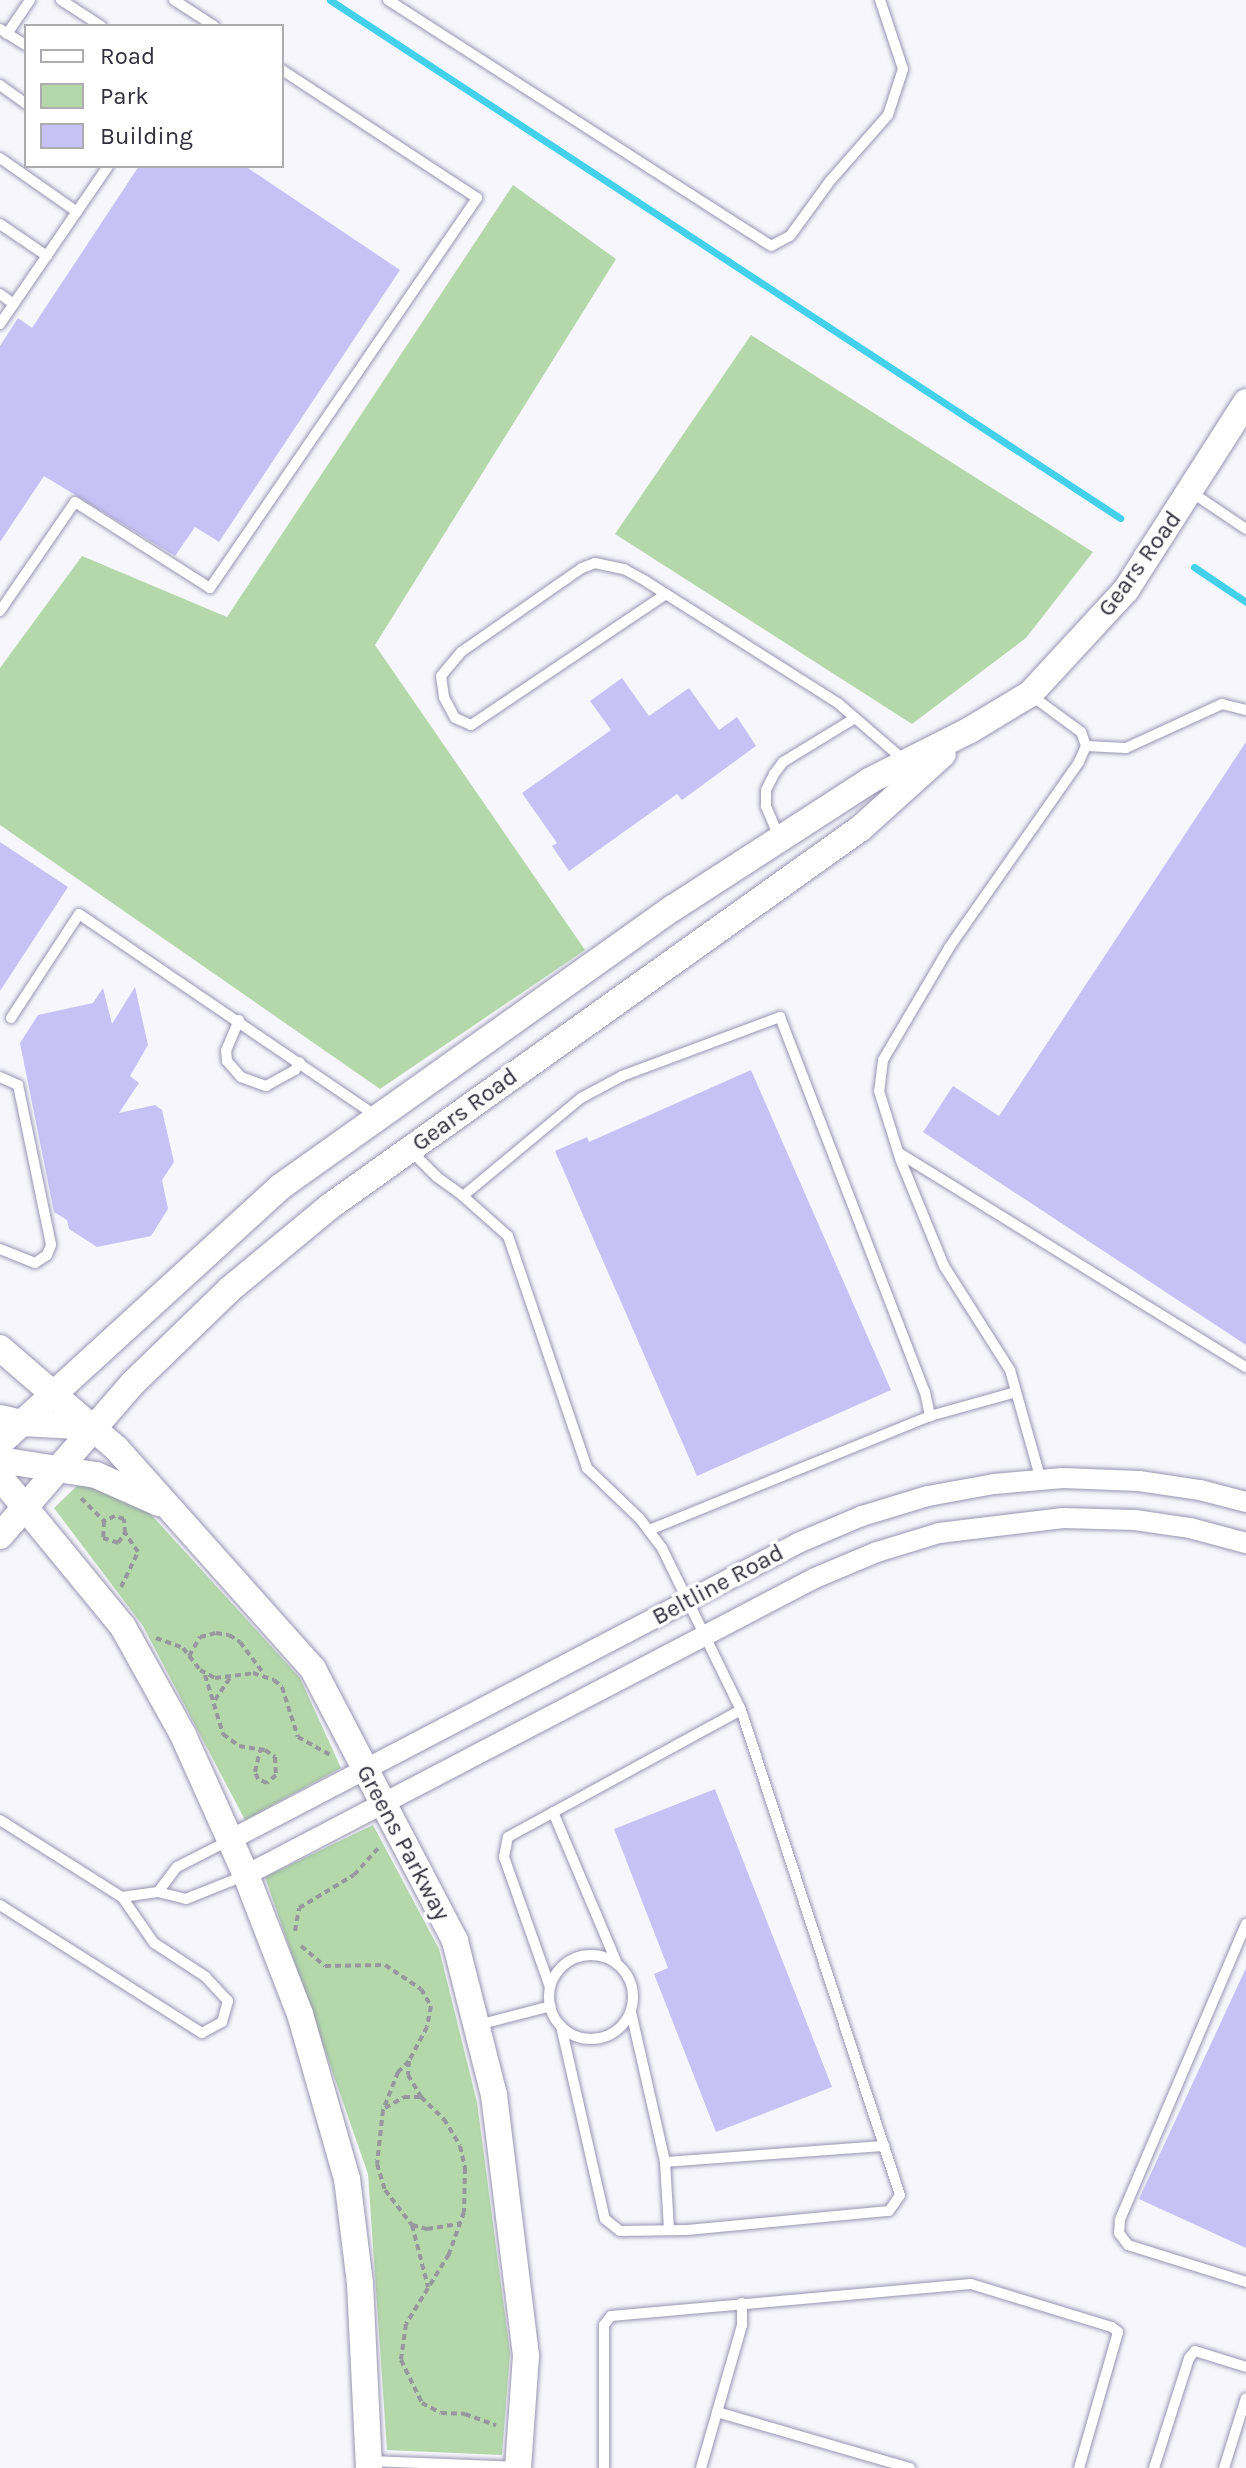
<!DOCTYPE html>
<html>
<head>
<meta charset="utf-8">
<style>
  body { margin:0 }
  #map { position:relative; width:1246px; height:2468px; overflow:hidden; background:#f6f6fc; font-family:Karla,sans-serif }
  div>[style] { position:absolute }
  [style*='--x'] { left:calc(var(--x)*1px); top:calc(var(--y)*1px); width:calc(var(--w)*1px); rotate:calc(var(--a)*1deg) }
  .green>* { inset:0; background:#b4d8aa }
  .stream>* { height:7px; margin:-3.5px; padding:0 3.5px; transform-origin:3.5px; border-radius:3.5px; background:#43d0ea }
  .building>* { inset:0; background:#c8c1f5 }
  .path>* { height:4px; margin-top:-2px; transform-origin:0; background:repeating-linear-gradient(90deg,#97979f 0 6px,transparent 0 10px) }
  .roads { filter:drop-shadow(0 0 2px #9894b1) drop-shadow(0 0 2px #9894b1) }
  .service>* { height:10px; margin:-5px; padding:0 5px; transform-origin:5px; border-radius:5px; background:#fff }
  .service>.ring { margin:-5px; padding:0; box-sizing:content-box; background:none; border:10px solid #fff; border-radius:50% }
  .minor>* { height:20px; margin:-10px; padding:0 10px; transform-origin:10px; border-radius:10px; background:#fff }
  .tertiary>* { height:26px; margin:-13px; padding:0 13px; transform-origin:13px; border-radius:13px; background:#fff }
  span { translate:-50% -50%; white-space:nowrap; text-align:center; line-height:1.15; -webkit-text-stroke:7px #fff; paint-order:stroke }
  .street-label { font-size:24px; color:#32303c }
  .legend { position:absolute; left:24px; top:24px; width:260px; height:144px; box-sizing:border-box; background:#fff; border:2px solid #adacb1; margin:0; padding:10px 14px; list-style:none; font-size:24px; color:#32303c }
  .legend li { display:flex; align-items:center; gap:16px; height:40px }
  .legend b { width:40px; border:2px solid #adacb1 }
</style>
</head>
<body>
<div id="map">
  <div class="green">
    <i style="clip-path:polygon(513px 185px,616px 259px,375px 645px,585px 950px,380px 1089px,0 825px,0 668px,82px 556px,227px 617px)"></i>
    <i style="clip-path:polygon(751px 335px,1093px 552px,1026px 638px,912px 724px,615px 534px)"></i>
    <i style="clip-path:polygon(80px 1483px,146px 1509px,300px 1678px,341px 1768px,245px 1820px,143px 1626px,54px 1508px)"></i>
    <i style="clip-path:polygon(373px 1825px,439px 1949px,477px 2102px,510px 2353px,502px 2455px,387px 2450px,368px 2174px,265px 1877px)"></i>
  </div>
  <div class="stream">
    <i style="--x:330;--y:0;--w:945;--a:33.25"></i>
    <i style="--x:1194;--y:567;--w:63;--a:33.9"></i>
  </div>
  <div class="building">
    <i style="clip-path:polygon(139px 166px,245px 166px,400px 270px,219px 542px,195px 527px,175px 556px,44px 476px,0 542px,0 346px,18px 318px,32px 328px)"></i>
    <i style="clip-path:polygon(622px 678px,649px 716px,689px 688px,719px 730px,737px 717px,756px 746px,682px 800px,677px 794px,569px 871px,552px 846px,557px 843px,522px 793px,611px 730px,590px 701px)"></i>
    <i style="clip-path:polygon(1246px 742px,1246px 1345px,923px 1132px,953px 1086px,999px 1116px)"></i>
    <i style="clip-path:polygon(0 842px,68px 887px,0 991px)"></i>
    <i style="clip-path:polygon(135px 987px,148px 1045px,130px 1076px,139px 1083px,119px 1113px,155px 1105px,162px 1110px,174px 1162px,162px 1180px,168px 1209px,151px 1236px,97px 1247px,69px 1229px,67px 1220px,54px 1212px,20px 1043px,38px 1015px,93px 1003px,103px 988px,112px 1024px)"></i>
    <i style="clip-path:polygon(751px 1070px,891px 1390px,697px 1476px,555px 1151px,587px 1137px,589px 1142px)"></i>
    <i style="clip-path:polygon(715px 1789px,832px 2087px,716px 2132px,654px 1974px,668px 1968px,614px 1829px)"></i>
    <i style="clip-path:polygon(1246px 1968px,1246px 2248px,1139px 2199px)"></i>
  </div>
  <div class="path">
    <i style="--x:81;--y:1498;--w:33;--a:45"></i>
    <i style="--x:104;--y:1521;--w:17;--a:93"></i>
    <i style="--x:103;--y:1538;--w:16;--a:18"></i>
    <i style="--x:118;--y:1543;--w:12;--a:-55"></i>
    <i style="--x:125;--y:1533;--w:14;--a:-94"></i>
    <i style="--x:124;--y:1519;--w:9;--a:-162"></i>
    <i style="--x:115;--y:1516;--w:12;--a:156"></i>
    <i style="--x:121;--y:1587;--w:39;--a:-64"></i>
    <i style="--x:138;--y:1552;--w:23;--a:-124"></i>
    <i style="--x:156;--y:1638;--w:29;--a:20"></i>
    <i style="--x:183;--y:1648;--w:28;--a:52"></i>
    <i style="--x:200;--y:1670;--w:17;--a:28"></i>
    <i style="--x:215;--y:1678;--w:38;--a:-7"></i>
    <i style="--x:253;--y:1673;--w:22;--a:18"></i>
    <i style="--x:274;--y:1680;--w:11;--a:41"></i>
    <i style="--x:282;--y:1687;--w:52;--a:72.3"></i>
    <i style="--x:298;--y:1737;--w:38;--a:29"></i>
    <i style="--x:189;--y:1656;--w:22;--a:-60"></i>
    <i style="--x:200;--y:1637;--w:16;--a:-14"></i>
    <i style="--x:216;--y:1633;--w:13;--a:9"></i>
    <i style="--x:229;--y:1635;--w:13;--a:32"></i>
    <i style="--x:240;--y:1642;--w:39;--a:53"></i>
    <i style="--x:205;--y:1675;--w:62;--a:73"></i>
    <i style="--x:223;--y:1734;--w:20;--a:37"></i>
    <i style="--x:239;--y:1746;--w:26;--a:9"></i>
    <i style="--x:265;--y:1750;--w:12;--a:35"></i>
    <i style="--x:275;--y:1757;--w:18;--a:87"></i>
    <i style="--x:276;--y:1775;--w:12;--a:138"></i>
    <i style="--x:267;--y:1783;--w:10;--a:-156"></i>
    <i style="--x:258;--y:1779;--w:8;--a:-113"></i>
    <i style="--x:255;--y:1772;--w:23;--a:-77"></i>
    <i style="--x:215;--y:1700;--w:27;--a:-56"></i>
    <i style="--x:295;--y:1931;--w:23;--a:-80"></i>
    <i style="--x:299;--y:1908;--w:64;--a:-31"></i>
    <i style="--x:354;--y:1875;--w:38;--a:-48"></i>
    <i style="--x:301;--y:1946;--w:31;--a:40"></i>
    <i style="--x:325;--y:1966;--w:60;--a:-1"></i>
    <i style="--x:385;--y:1965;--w:43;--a:33.7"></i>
    <i style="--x:421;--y:1989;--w:20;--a:60"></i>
    <i style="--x:431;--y:2006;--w:21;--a:101"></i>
    <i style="--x:427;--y:2027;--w:38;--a:118"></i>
    <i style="--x:409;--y:2061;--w:14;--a:94"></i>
    <i style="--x:408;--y:2075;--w:26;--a:59"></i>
    <i style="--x:421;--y:2097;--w:32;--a:44"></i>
    <i style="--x:444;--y:2119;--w:31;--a:59"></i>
    <i style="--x:460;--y:2146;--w:23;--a:77"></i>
    <i style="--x:465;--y:2168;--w:44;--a:91.3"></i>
    <i style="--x:464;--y:2212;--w:45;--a:109.7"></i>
    <i style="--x:449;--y:2254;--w:82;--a:121.6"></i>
    <i style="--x:406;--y:2324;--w:36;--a:98"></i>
    <i style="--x:401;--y:2360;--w:48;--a:64"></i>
    <i style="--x:422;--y:2403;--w:21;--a:28"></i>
    <i style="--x:441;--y:2413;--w:24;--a:2"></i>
    <i style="--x:465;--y:2414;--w:33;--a:20"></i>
    <i style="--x:409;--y:2061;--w:16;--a:135"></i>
    <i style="--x:398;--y:2072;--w:41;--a:111.5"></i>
    <i style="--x:383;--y:2110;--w:54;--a:96.3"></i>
    <i style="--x:377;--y:2164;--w:27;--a:73"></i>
    <i style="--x:385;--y:2190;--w:44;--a:52.4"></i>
    <i style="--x:412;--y:2225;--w:16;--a:15"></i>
    <i style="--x:427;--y:2229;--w:33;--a:-9"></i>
    <i style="--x:385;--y:2108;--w:22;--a:-30"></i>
    <i style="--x:404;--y:2097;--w:17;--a:0"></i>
    <i style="--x:412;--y:2225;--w:64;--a:75.5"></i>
  </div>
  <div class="roads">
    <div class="service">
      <i style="--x:61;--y:0;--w:48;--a:33"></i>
      <i style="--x:174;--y:0;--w:48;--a:33"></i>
      <i style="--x:388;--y:0;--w:455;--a:32.7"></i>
      <i style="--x:771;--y:246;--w:21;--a:-28"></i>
      <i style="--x:790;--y:236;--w:68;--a:-54"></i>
      <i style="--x:830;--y:181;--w:88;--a:-48.7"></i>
      <i style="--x:888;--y:115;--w:48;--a:-71.9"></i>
      <i style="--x:903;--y:69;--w:73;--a:-108.4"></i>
      <i style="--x:0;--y:29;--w:31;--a:32"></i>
      <i style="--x:7;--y:34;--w:41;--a:-55.9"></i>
      <i style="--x:0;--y:85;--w:32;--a:36"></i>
      <i style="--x:0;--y:158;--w:94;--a:35"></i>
      <i style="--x:0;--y:224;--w:57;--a:34.2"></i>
      <i style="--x:0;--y:294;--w:17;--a:36"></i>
      <i style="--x:0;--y:324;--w:191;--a:-55.6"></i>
      <i style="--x:1191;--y:492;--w:66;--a:33.9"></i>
      <i style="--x:666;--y:594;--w:235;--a:146.1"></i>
      <i style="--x:471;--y:725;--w:17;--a:-156"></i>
      <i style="--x:455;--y:718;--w:24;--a:-118"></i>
      <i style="--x:444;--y:697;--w:21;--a:-98"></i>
      <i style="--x:441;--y:676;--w:31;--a:-50"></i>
      <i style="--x:461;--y:652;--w:147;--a:-34.8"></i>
      <i style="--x:582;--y:568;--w:14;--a:-21"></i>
      <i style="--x:595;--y:563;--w:30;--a:12"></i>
      <i style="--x:624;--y:569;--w:26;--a:29"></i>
      <i style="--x:647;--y:582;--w:227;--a:32.4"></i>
      <i style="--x:839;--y:704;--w:87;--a:40.8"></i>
      <i style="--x:0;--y:611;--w:132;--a:-55.5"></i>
      <i style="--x:75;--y:502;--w:160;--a:32.5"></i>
      <i style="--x:210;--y:588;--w:473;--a:-55.6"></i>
      <i style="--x:477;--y:198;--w:233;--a:-146.7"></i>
      <i style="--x:1032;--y:696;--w:61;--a:36.3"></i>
      <i style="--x:1081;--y:732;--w:15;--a:70"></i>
      <i style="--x:1086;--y:746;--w:17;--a:114"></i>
      <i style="--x:1079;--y:762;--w:227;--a:125"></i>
      <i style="--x:949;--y:948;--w:130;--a:120.5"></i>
      <i style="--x:883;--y:1060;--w:31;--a:97"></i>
      <i style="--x:879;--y:1091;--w:73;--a:72.6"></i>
      <i style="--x:901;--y:1161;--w:113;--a:67.7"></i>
      <i style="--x:944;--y:1266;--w:123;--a:57.6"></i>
      <i style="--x:1010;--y:1370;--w:114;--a:74.3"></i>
      <i style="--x:1086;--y:746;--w:40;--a:2.9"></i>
      <i style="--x:1126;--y:748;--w:106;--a:-24.6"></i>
      <i style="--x:1222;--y:704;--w:25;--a:14"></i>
      <i style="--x:779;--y:837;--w:34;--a:-113"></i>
      <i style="--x:766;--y:806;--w:16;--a:-90"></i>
      <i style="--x:766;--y:790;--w:18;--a:-63"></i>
      <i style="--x:774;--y:774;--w:15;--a:-53"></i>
      <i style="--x:783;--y:762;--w:84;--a:-31.4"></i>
      <i style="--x:11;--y:1018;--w:124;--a:-56.8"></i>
      <i style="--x:79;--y:914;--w:361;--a:34.2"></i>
      <i style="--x:239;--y:1020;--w:33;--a:113"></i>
      <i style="--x:226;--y:1050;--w:11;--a:85"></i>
      <i style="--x:227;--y:1061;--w:21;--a:49"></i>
      <i style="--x:241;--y:1077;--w:27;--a:20"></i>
      <i style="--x:266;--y:1086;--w:33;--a:-29"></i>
      <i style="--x:295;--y:1070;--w:9;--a:-58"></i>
      <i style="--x:0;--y:1077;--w:20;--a:24"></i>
      <i style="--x:18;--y:1085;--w:163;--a:78.3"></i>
      <i style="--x:51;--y:1245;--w:11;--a:112"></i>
      <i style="--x:47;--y:1255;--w:14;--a:146"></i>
      <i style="--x:35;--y:1263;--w:38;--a:-158"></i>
      <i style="--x:410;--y:1150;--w:38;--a:45"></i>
      <i style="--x:437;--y:1177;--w:32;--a:36"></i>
      <i style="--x:899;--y:1153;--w:408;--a:31.7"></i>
      <i style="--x:930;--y:1416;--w:89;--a:-15.6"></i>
      <i style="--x:553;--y:1812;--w:162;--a:67.1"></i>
      <i style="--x:0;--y:1820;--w:144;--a:32.3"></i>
      <i style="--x:122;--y:1897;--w:36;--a:-8"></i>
      <i style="--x:158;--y:1892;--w:29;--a:14"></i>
      <i style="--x:186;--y:1899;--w:65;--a:-21.8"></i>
      <i style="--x:158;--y:1892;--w:31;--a:-53"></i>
      <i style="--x:177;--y:1867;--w:57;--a:-27"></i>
      <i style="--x:0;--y:1905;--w:239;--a:32.4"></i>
      <i style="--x:202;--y:2033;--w:23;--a:-29"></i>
      <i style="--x:222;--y:2022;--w:22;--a:-74"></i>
      <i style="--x:228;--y:2001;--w:33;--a:-133"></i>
      <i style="--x:206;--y:1977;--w:62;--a:-146.8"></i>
      <i style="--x:154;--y:1943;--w:56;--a:-124.8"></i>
      <i style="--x:1246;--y:1924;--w:322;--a:113.1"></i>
      <i style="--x:1120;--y:2220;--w:13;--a:94"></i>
      <i style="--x:1119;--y:2233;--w:15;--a:53"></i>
      <i style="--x:1128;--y:2245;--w:124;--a:17.4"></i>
      <i class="ring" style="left:549px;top:1955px;width:74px;height:74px"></i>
      <i style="--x:550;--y:1987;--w:138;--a:-109.5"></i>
      <i style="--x:504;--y:1857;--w:20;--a:-79"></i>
      <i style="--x:508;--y:1837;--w:265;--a:-28.6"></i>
      <i style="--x:631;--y:2012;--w:154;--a:77.2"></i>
      <i style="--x:665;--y:2162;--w:68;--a:86.6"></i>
      <i style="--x:478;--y:2025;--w:75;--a:-14.6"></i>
      <i style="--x:561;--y:2026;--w:198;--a:77.2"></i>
      <i style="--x:605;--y:2219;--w:19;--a:39"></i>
      <i style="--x:620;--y:2231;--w:67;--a:-0.9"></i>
      <i style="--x:687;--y:2230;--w:203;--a:-5.4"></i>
      <i style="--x:889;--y:2211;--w:19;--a:-55"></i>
      <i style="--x:900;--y:2195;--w:510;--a:-108.15"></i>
      <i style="--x:741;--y:1710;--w:180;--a:-116"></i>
      <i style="--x:662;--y:1548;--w:38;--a:-127"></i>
      <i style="--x:639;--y:1518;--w:72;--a:-136.1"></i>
      <i style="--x:587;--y:1468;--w:245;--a:-108.8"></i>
      <i style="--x:508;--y:1236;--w:60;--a:-138.4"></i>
      <i style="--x:463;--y:1196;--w:153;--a:-39.7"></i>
      <i style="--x:581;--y:1098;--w:47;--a:-28.2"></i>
      <i style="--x:622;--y:1076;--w:169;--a:-20.5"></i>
      <i style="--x:780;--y:1017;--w:402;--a:68.9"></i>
      <i style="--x:925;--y:1392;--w:25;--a:78"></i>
      <i style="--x:930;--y:1416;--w:303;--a:157.9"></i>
      <i style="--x:665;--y:2162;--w:220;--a:-4.2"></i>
      <i style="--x:717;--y:2412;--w:201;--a:16.2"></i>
      <i style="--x:369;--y:2461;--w:147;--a:2.3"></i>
      <i style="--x:604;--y:2468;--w:143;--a:-90"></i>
      <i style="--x:604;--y:2325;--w:11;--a:-52"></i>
      <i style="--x:611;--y:2316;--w:361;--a:-5.1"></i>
      <i style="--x:971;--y:2284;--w:147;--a:17"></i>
      <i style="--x:1112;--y:2327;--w:8;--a:40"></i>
      <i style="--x:1118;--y:2332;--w:141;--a:106"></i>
      <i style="--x:701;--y:2468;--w:149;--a:-74"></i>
      <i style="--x:742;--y:2325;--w:22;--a:-90"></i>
      <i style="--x:1154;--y:2468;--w:115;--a:-72.3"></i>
      <i style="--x:1189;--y:2358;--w:9;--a:-49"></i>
      <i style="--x:1195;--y:2351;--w:53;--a:17.4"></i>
      <i style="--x:1224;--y:2468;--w:73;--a:-72.6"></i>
    </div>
    <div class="minor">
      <i style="--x:230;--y:1840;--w:641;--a:-27.6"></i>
      <i style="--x:798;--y:1543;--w:69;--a:-22.9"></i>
      <i style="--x:862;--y:1516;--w:69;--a:-16.9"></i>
      <i style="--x:928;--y:1496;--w:67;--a:-10.3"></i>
      <i style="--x:994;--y:1484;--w:69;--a:-5"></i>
      <i style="--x:1063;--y:1478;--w:76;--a:2.3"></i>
      <i style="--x:1139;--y:1481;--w:62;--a:8.4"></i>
      <i style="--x:1200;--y:1490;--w:48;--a:14.6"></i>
      <i style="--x:246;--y:1875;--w:642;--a:-27.56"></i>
      <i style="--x:815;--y:1578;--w:67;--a:-22.8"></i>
      <i style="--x:877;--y:1552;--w:65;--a:-17"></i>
      <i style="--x:939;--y:1533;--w:125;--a:-6.9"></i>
      <i style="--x:1063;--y:1518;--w:72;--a:1.6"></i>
      <i style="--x:1135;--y:1520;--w:56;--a:8.3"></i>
      <i style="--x:1190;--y:1528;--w:58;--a:15"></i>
    </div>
    <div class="tertiary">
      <i style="--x:0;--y:1348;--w:155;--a:40.8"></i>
      <i style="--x:117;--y:1449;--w:295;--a:48.3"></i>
      <i style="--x:313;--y:1669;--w:307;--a:62.4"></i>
      <i style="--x:455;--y:1941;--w:159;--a:75.8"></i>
      <i style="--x:494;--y:2095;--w:263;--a:83"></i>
      <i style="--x:526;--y:2356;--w:112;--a:94.1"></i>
      <i style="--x:0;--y:1418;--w:23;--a:13"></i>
      <i style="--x:22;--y:1423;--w:73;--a:3.1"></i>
      <i style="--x:0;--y:1443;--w:379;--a:-42.4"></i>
      <i style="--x:280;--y:1187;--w:482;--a:-35.4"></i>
      <i style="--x:673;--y:908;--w:234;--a:-32.9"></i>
      <i style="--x:869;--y:781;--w:113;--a:-26.8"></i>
      <i style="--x:970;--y:730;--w:70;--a:-31"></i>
      <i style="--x:1030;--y:694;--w:142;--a:-47.3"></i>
      <i style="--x:1126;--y:590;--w:223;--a:-57.4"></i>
      <i style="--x:0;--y:1460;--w:97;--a:8.9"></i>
      <i style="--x:96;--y:1475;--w:69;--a:24"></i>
      <i style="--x:0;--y:1477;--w:194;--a:50.6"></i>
      <i style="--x:123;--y:1627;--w:124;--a:60.9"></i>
      <i style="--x:183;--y:1735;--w:154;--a:65.8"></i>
      <i style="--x:246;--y:1875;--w:149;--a:68.8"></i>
      <i style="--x:300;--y:2014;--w:172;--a:74.1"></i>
      <i style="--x:347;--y:2179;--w:106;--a:82.9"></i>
      <i style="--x:360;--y:2284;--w:184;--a:87.2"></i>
      <i style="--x:0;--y:1536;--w:203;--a:-49"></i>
      <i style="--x:133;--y:1383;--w:135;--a:-44.1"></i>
      <i style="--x:230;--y:1289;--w:129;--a:-39.6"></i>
      <i style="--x:329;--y:1207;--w:653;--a:-35.47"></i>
      <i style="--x:861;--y:828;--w:110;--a:-42.1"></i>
    </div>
  </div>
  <div class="street-label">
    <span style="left:1140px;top:564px;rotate:-54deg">Gears Road</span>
    <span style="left:465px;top:1110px;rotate:-36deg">Gears Road</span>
    <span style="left:718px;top:1585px;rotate:-28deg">Beltline Road</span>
    <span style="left:403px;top:1843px;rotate:62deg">Greens Parkway</span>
  </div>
  <ul class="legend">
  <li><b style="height:10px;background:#fff"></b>Road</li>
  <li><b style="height:22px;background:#b4d8aa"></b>Park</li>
  <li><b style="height:22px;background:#c8c1f5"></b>Building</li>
  </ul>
</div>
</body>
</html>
